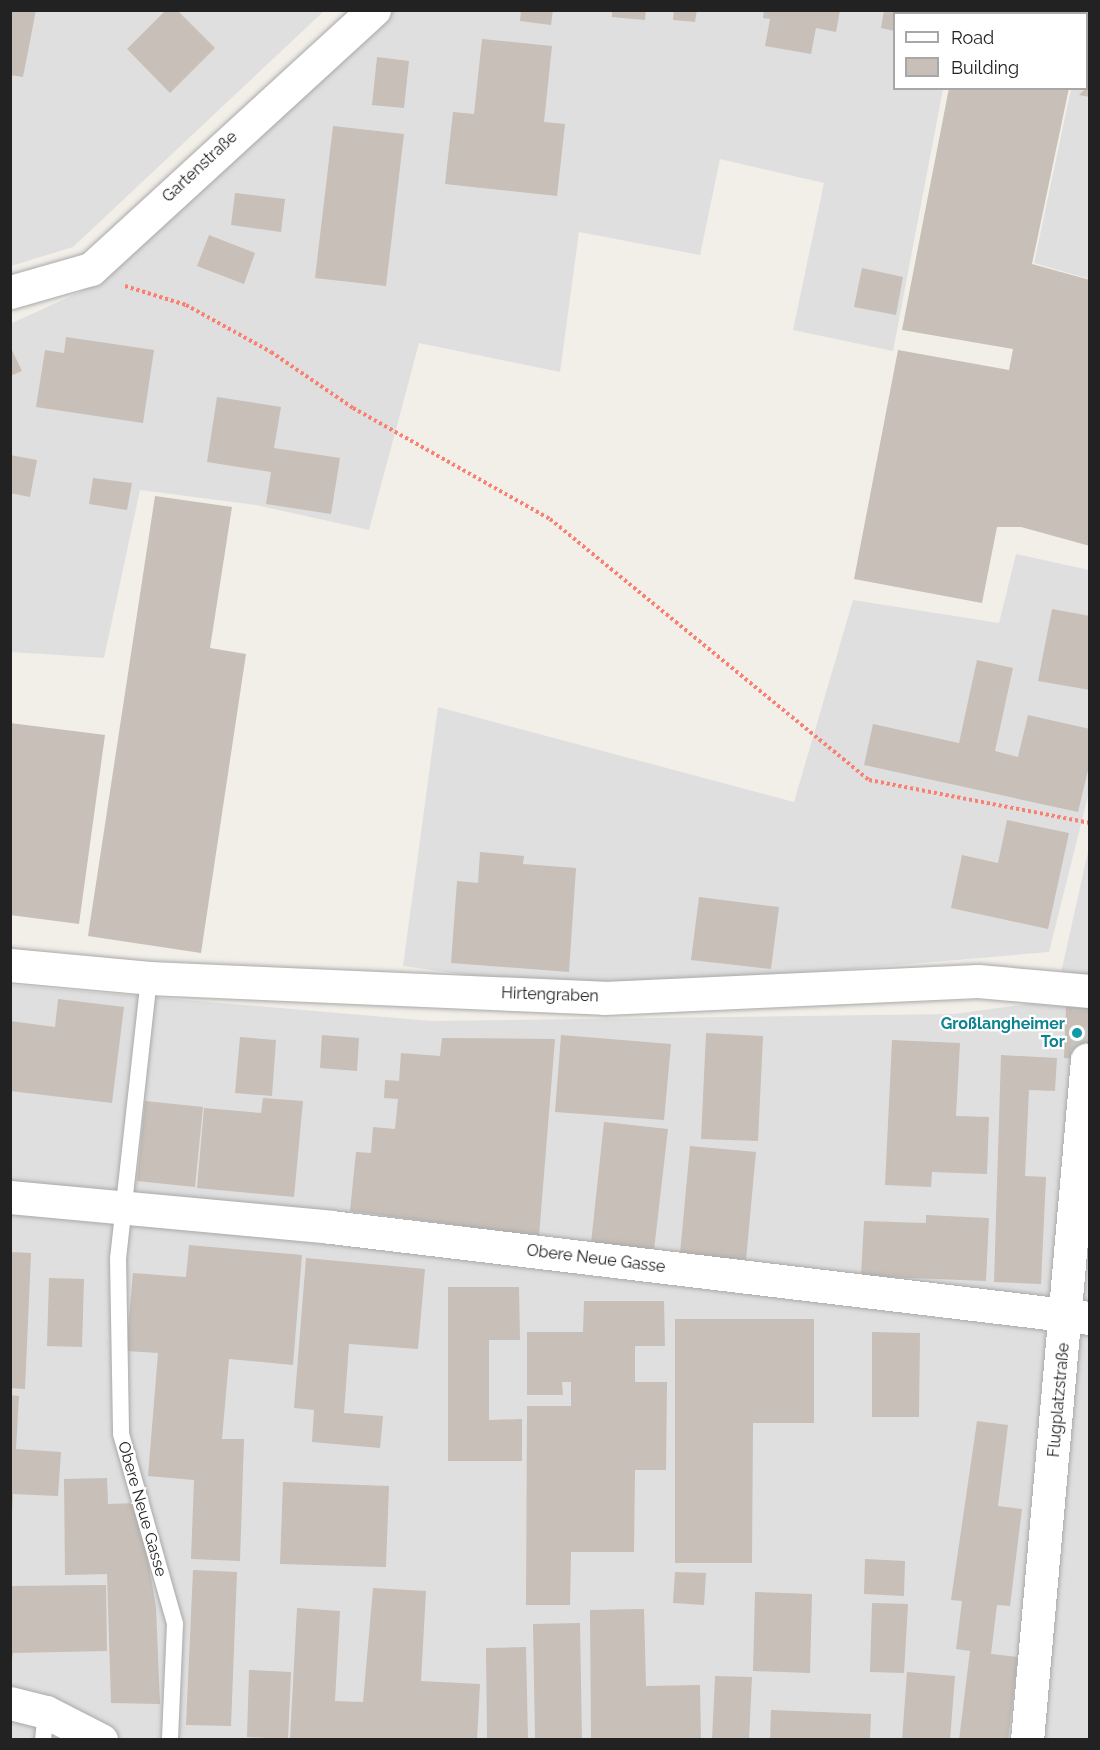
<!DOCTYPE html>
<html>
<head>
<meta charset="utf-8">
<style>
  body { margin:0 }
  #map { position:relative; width:1100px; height:1750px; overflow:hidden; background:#f2efe9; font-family:Raleway,sans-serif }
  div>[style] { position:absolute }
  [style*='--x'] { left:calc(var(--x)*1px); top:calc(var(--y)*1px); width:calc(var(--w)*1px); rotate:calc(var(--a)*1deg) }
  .residential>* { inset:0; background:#e0dfdf }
  .building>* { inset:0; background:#c7bfb8 }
  .minor-tunnel>* { height:33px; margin-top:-16.5px; transform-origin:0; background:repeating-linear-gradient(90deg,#c8c6c1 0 33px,transparent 0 49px) }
  .path>* { height:4px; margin-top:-2px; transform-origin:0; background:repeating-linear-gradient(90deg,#fa8072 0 3px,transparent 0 6px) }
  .roads { filter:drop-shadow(0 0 2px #a9a9a9) drop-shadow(0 0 2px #a9a9a9) }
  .service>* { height:16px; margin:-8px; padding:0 8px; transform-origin:8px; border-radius:8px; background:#fff }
  .minor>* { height:33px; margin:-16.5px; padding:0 16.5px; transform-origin:16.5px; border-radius:16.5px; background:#fff }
  .dots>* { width:16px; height:16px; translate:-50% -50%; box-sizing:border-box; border:3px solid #fff; border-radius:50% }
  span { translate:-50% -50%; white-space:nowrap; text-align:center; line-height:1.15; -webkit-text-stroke:4.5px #fff; paint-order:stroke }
  .street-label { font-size:16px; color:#222 }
  .culture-label { font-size:16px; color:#0d838f; font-weight:700 }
  .right { translate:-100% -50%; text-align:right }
  .frame { position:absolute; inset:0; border:12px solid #222; pointer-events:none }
  .legend { position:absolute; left:893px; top:12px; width:195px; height:78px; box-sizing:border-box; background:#fff; border:2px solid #a7a7a7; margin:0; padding:8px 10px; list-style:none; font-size:18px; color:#222 }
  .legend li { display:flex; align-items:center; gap:12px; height:30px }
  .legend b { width:30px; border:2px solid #a7a7a7 }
</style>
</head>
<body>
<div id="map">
  <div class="residential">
    <i style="clip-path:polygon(11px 11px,324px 11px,73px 247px,11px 266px)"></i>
    <i style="clip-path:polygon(392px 11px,958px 11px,894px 14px,894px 88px,943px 89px,893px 351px,793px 330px,824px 183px,720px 159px,700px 255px,579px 232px,560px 372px,419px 343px,369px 530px,256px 505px,140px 490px,104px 658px,11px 652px,10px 324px,93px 286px)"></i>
    <i style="clip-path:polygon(1089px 11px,1089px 279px,1034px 263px,1071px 89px,1086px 88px)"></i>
    <i style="clip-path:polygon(1016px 554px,1089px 570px,1089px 792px,1049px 952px,684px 983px,549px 986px,403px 966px,438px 707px,794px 802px,853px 600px,999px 623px)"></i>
    <i style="clip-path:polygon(1089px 847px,1089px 1739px,11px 1739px,10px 985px,432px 1021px,954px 1014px,1055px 1000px)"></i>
  </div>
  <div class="building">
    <i style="clip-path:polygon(10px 10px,36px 10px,23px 77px,10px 75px)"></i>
    <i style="clip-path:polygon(166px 10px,177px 10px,215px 48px,170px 93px,127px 49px)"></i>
    <i style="clip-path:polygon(521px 10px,553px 10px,551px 25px,520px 21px)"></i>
    <i style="clip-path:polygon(612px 10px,646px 10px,645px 20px,612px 17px)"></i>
    <i style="clip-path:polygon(674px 10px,697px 10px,695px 22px,673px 20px)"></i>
    <i style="clip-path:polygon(764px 10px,840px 10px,836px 32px,816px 28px,811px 54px,765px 46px,770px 19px,763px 18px)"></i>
    <i style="clip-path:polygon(884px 10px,941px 10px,894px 14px,894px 31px,881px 28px)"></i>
    <i style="clip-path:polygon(964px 10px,1085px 10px,964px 14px)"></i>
    <i style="clip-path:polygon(482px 39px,552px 46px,544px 122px,565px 124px,557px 196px,445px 184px,453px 112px,474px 114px)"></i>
    <i style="clip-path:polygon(377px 57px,409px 61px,404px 108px,372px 105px)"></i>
    <i style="clip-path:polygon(1086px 67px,1090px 68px,1090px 97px,1079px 95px,1086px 88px)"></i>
    <i style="clip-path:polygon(949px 88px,1069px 88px,1032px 264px,1090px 280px,1090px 546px,1021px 527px,997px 527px,982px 603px,854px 579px,898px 350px,1009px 370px,1013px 349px,902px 330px)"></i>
    <i style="clip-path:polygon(333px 126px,404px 134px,386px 286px,315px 278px)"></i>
    <i style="clip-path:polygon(235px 193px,285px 199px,281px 232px,231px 225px)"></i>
    <i style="clip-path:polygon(209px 235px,255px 253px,244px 284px,197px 266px)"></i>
    <i style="clip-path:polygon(862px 268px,903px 277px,896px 315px,854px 307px)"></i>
    <i style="clip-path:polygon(66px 337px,154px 350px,143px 423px,36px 407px,45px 350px,64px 353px)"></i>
    <i style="clip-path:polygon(10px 346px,22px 371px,10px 376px)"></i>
    <i style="clip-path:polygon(217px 397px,281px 407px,274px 448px,340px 458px,331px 514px,266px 504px,271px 472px,207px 462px)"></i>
    <i style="clip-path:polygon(10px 455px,37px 460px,30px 497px,10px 493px)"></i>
    <i style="clip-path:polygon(93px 478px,132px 483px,127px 510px,89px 504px)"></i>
    <i style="clip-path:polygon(155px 496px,232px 507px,210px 648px,246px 654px,201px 953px,88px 936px)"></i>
    <i style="clip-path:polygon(1052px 609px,1090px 616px,1090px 690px,1038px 681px)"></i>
    <i style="clip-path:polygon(977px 660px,1013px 668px,995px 751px,1018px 757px,1028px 715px,1090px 729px,1090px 762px,1078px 812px,864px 765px,873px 724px,959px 743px)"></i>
    <i style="clip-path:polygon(10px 723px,105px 735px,79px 924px,10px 915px)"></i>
    <i style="clip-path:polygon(1007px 820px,1069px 833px,1048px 929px,951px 908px,962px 855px,998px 863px)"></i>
    <i style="clip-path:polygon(480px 852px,524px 856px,523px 864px,576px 868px,569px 972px,451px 963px,457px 881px,478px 883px)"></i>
    <i style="clip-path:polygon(699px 897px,779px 907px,771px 969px,691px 960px)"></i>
    <i style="clip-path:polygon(58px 999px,124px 1007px,112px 1103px,10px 1091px,10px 1021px,55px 1027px)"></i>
    <i style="clip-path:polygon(1066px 1007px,1090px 1008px,1090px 1060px,1064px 1058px)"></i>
    <i style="clip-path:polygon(706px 1033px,763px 1036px,758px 1141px,701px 1139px)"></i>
    <i style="clip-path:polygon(322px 1035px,359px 1038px,357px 1071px,320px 1068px)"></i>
    <i style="clip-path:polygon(561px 1035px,671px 1044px,664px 1120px,555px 1112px)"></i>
    <i style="clip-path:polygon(240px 1037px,276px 1040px,272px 1096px,235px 1093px)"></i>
    <i style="clip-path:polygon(442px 1038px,555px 1039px,539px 1236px,350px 1211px,356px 1152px,371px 1153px,373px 1127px,395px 1129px,398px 1099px,384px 1098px,385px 1080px,399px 1081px,401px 1053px,440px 1056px)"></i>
    <i style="clip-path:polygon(892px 1040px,960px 1043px,956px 1116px,989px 1117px,987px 1174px,932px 1172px,931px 1187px,885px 1185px)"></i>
    <i style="clip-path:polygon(1001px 1055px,1057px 1058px,1055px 1091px,1029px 1090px,1025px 1176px,1046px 1177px,1041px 1284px,994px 1282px)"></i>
    <i style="clip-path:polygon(263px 1098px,303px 1101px,294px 1197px,197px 1188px,204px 1108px,261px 1113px)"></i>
    <i style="clip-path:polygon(145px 1101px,203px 1107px,195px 1187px,137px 1181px)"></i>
    <i style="clip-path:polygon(604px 1122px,668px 1129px,654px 1250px,591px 1243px)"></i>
    <i style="clip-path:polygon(690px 1146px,756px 1152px,746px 1260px,680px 1254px)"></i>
    <i style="clip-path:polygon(926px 1215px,989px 1218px,986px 1281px,861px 1276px,864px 1221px,926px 1223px)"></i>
    <i style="clip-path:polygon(189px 1245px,302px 1255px,293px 1365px,229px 1359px,222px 1439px,244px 1439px,240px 1561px,191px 1559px,194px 1480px,148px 1476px,158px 1353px,126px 1351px,133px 1273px,186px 1277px)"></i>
    <i style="clip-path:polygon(10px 1252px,31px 1253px,25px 1389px,10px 1388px)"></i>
    <i style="clip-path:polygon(306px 1258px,425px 1269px,418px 1349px,349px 1344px,344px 1413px,383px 1416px,380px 1448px,312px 1442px,314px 1410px,294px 1408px)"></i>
    <i style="clip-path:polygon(49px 1278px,84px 1279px,82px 1347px,47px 1346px)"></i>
    <i style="clip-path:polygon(448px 1287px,519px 1287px,520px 1340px,489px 1340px,489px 1420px,522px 1419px,522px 1461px,448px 1461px)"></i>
    <i style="clip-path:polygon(584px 1301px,664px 1301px,665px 1346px,635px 1346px,635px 1382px,667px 1382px,666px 1470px,635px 1470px,634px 1552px,571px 1552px,570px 1605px,526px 1605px,527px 1406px,571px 1406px,571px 1382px,562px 1382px,563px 1395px,527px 1395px,527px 1332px,583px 1332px)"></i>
    <i style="clip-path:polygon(675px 1319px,814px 1319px,814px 1423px,753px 1423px,752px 1563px,675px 1563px)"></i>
    <i style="clip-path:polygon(872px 1332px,920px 1333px,919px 1417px,872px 1417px)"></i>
    <i style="clip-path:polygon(10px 1395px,19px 1396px,16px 1449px,61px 1452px,58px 1496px,13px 1494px,12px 1515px)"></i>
    <i style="clip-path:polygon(977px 1421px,1008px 1425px,998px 1506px,1022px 1509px,1010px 1606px,997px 1605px,991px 1654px,1018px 1657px,1008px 1740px,959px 1740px,970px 1651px,956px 1649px,962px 1601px,951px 1600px)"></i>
    <i style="clip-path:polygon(107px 1478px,108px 1504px,138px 1503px,156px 1607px,160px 1704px,111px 1703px,107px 1574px,65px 1575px,64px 1479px)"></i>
    <i style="clip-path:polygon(283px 1482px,389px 1486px,386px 1567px,280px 1564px)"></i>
    <i style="clip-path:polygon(865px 1559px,905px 1561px,904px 1596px,864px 1594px)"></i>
    <i style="clip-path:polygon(193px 1570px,237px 1572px,231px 1726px,186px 1725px)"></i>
    <i style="clip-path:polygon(675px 1572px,706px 1573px,704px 1605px,673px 1603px)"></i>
    <i style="clip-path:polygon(106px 1585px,107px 1651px,13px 1653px,10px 1671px,10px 1586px)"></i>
    <i style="clip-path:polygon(373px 1588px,426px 1591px,421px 1681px,480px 1684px,477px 1740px,290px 1739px,297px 1608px,340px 1611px,335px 1701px,363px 1702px)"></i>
    <i style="clip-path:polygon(755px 1592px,812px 1594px,810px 1673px,753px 1671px)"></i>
    <i style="clip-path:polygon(872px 1603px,908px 1604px,904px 1673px,870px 1672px)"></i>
    <i style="clip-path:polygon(644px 1609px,646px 1686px,700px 1685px,701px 1740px,591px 1740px,590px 1610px)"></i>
    <i style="clip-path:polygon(580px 1623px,582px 1740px,535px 1740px,533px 1624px)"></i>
    <i style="clip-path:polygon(526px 1647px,528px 1740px,487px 1740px,486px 1648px)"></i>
    <i style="clip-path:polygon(249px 1670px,291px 1672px,288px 1739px,247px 1737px)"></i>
    <i style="clip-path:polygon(907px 1672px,955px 1676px,950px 1740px,902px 1740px)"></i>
    <i style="clip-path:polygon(715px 1676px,752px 1677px,749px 1740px,712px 1740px)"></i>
    <i style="clip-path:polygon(771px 1710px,871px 1714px,870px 1740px,770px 1740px)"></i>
  </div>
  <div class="minor-tunnel">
    <i style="--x:1087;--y:1060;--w:52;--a:-87.8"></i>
  </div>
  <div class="path">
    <i style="--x:125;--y:286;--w:64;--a:17.3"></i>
    <i style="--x:186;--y:305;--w:97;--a:28.9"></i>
    <i style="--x:271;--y:352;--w:99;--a:34.3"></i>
    <i style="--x:353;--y:408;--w:226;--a:29.4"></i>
    <i style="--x:550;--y:519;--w:412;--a:39.3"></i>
    <i style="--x:869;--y:780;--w:225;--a:11"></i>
  </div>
  <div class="roads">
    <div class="service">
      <i style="--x:149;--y:978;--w:282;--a:96.3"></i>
      <i style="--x:118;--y:1258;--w:176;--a:89"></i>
      <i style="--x:121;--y:1434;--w:198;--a:74.1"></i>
      <i style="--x:175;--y:1624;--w:116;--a:92.5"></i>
      <i style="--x:43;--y:1740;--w:28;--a:-84"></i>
    </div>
    <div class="minor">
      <i style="--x:10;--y:292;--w:84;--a:-15.9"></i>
      <i style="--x:91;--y:269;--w:384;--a:-42.5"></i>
      <i style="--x:10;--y:965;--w:140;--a:5.3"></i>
      <i style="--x:149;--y:978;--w:455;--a:2.5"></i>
      <i style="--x:604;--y:998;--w:374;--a:-2.6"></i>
      <i style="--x:978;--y:981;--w:112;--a:5.1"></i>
      <i style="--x:10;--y:1197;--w:322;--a:5.3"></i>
      <i style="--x:331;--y:1227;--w:764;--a:6.84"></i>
      <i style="--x:10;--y:1703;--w:37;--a:14"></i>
      <i style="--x:46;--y:1712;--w:62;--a:27"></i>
      <i style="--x:1027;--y:1740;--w:683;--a:-84.96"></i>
    </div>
  </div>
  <div class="dots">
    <i style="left:1077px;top:1033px;background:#0f9aa8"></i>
  </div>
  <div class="street-label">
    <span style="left:200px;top:167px;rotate:-43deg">Gartenstraße</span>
    <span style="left:550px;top:995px;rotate:2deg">Hirtengraben</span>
    <span style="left:596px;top:1259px;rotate:7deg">Obere Neue Gasse</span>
    <span style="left:1059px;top:1400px;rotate:-85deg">Flugplatzstraße</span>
    <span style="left:142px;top:1509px;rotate:74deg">Obere Neue Gasse</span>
  </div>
  <div class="culture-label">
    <span class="right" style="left:1065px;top:1033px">Großlangheimer<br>Tor</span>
  </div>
  <div class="frame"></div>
  <ul class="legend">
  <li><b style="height:8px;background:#fff"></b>Road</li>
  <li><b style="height:16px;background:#c7bfb8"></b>Building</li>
  </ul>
</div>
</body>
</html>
